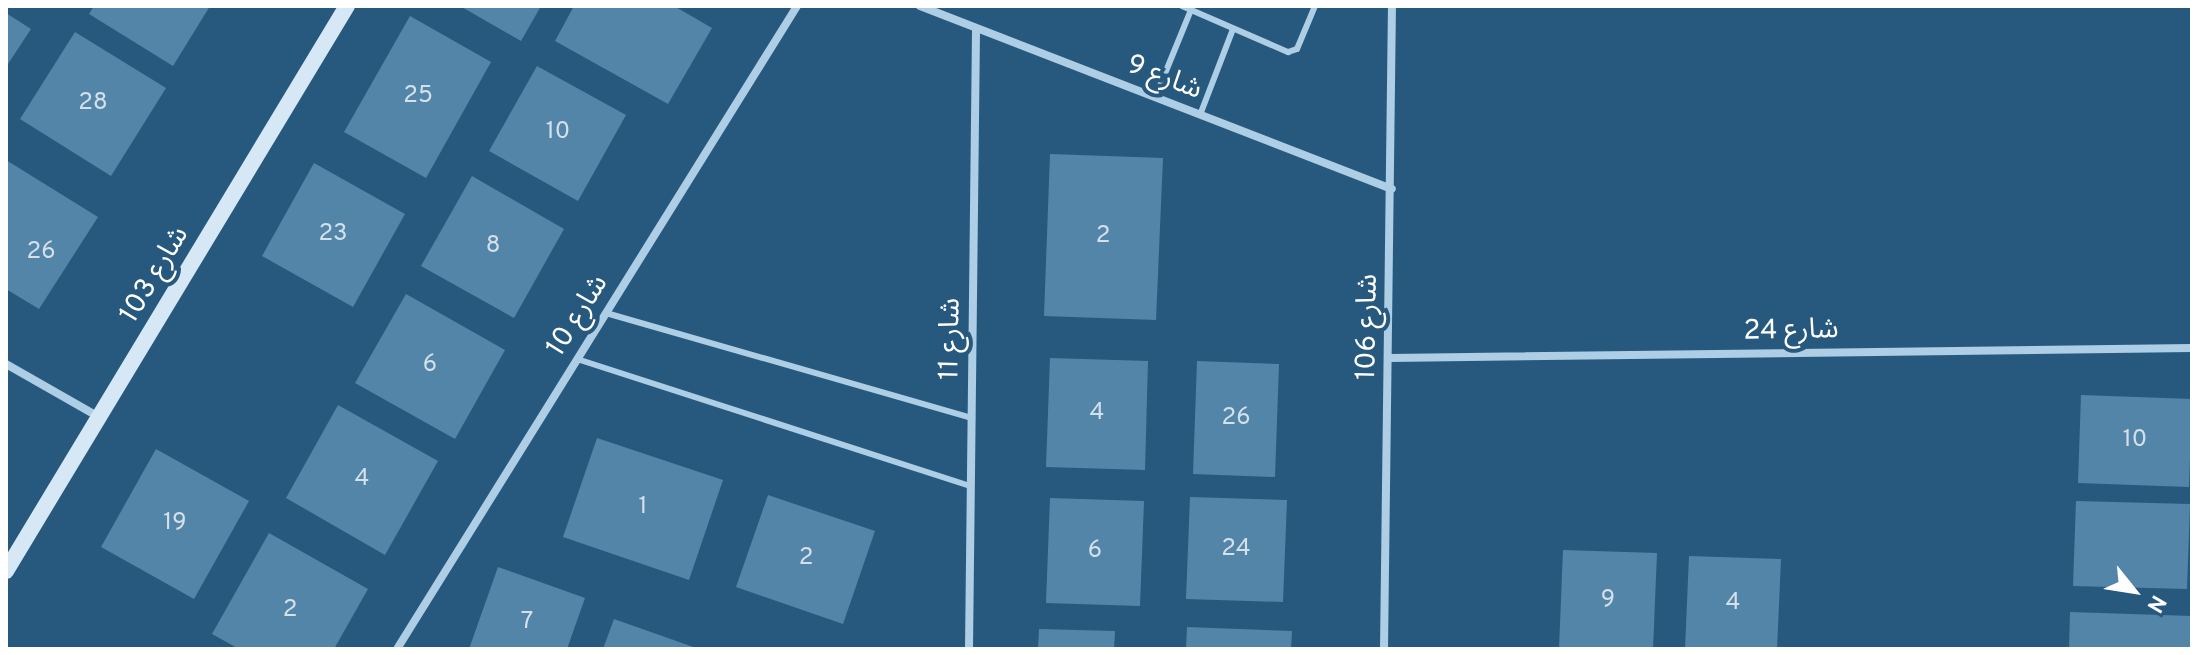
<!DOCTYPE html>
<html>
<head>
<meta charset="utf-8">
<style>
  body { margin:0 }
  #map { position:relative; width:2198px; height:655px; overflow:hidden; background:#27597f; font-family:Overpass,"Noto Sans Arabic",sans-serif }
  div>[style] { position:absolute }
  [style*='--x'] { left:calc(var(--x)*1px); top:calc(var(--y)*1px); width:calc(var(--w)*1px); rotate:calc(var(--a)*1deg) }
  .building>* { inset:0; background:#5385a9 }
  .lane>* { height:6px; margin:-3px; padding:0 3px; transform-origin:3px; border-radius:3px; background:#adcee5 }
  .street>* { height:8px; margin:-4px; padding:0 4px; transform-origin:4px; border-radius:4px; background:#adcee5 }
  .secondary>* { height:16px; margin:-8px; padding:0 8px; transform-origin:8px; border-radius:8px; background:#d6e8f5 }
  span { translate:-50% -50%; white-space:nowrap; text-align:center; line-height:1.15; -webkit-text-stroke:8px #27597f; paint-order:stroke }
  .number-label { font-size:24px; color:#d4e0ea }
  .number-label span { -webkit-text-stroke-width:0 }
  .street-label { font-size:28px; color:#fff }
  .frame { position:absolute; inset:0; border:8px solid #fff; pointer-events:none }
  .north { position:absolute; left:2094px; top:551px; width:80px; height:80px; -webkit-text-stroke:6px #27597f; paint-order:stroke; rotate:120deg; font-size:22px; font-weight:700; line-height:32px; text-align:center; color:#fff }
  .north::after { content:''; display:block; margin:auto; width:28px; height:36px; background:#fff; clip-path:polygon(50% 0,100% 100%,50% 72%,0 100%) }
</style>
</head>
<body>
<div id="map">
  <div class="building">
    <i style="clip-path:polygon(94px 6px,210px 6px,173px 66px,89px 14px)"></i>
    <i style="clip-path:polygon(460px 6px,541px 6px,521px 41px)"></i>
    <i style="clip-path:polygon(574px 6px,674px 6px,712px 28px,668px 104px,555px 41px)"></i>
    <i style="clip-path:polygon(6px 13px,31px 29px,6px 67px)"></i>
    <i style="clip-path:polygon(410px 16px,491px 62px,426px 178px,344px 132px)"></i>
    <i style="clip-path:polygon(75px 32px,166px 88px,111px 176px,20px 119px)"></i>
    <i style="clip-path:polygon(537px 66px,626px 115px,578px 201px,489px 151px)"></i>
    <i style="clip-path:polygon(1050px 154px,1163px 158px,1156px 320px,1044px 316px)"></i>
    <i style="clip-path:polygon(6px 160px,98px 217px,39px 309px,6px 289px)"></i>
    <i style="clip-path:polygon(314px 163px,405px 214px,353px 307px,262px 256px)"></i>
    <i style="clip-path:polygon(472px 176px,564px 229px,514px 318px,421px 266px)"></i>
    <i style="clip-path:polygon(406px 294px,505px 350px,455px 439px,355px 383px)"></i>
    <i style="clip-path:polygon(1050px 358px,1148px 361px,1145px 470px,1046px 467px)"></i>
    <i style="clip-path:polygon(1197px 361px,1279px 364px,1275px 477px,1193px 474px)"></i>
    <i style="clip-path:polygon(2081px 395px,2192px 399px,2189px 487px,2078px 483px)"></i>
    <i style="clip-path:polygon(338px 405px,438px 461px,385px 555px,286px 498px)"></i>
    <i style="clip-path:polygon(597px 438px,723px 480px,689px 580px,563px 537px)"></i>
    <i style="clip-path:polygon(156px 449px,249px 501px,194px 599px,101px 547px)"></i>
    <i style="clip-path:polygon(768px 495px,875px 531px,843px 624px,736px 587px)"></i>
    <i style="clip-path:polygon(1190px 497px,1287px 500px,1283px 602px,1186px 599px)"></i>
    <i style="clip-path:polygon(1050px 498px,1144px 501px,1140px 606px,1046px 603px)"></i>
    <i style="clip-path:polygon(2076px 501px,2190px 504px,2187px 589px,2073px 586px)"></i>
    <i style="clip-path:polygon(269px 533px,368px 589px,334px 649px,239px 649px,212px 634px)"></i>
    <i style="clip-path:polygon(1563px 550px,1657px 553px,1653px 649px,1559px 649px)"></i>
    <i style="clip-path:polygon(1689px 556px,1781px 559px,1777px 649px,1685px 649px)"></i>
    <i style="clip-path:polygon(498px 567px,585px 598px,567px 649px,469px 649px)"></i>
    <i style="clip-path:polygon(2070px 612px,2192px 616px,2192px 649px,2069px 649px)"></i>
    <i style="clip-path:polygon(614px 619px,699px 649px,603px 649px)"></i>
    <i style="clip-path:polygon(1187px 627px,1292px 631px,1291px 649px,1186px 649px)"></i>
    <i style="clip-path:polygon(1039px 629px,1115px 631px,1114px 649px,1038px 649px)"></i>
  </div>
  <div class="lane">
    <i style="--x:1182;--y:6;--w:116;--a:23.5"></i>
    <i style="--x:1288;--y:52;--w:9;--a:-18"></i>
    <i style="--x:1297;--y:49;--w:47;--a:-67.3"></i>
    <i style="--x:1155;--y:98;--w:95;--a:-67.8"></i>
    <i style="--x:1200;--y:115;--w:92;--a:-69"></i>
    <i style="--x:606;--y:313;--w:381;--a:16"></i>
    <i style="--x:577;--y:359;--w:414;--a:17.9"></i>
  </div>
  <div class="street">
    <i style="--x:920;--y:6;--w:506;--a:21.19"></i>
    <i style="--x:1390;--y:358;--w:802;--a:-0.71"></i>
    <i style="--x:6;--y:364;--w:107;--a:29.7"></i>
    <i style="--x:397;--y:649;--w:757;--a:-58.11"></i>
    <i style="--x:969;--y:649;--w:620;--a:-89.35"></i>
    <i style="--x:1384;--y:649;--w:643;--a:-89.29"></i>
  </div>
  <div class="secondary">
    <i style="--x:6;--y:571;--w:660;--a:-58.89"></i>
  </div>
  <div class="number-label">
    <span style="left:418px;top:97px">25</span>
    <span style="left:93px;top:104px">28</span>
    <span style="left:558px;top:133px">10</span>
    <span style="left:333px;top:235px">23</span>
    <span style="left:1103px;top:237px">2</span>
    <span style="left:493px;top:247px">8</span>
    <span style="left:41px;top:253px">26</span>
    <span style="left:430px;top:366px">6</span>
    <span style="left:1097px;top:414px">4</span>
    <span style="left:1236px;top:419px">26</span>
    <span style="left:2135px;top:441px">10</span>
    <span style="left:362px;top:480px">4</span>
    <span style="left:643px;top:508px">1</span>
    <span style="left:175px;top:524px">19</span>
    <span style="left:1236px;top:550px">24</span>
    <span style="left:1095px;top:552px">6</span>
    <span style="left:806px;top:559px">2</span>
    <span style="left:1608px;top:601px">9</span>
    <span style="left:1733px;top:604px">4</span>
    <span style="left:290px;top:611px">2</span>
    <span style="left:527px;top:623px">7</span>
  </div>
  <div class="street-label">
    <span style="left:1164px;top:78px;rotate:21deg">شارع 9</span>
    <span style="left:155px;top:275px;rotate:-59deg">شارع 103</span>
    <span style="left:578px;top:316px;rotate:-58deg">شارع 10</span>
    <span style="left:1368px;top:327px;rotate:-89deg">شارع 106</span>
    <span style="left:1791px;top:331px;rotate:-1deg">شارع 24</span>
    <span style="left:951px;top:339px;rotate:-89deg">شارع 11</span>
  </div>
  <div class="frame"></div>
  <div class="north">N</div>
</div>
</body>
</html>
